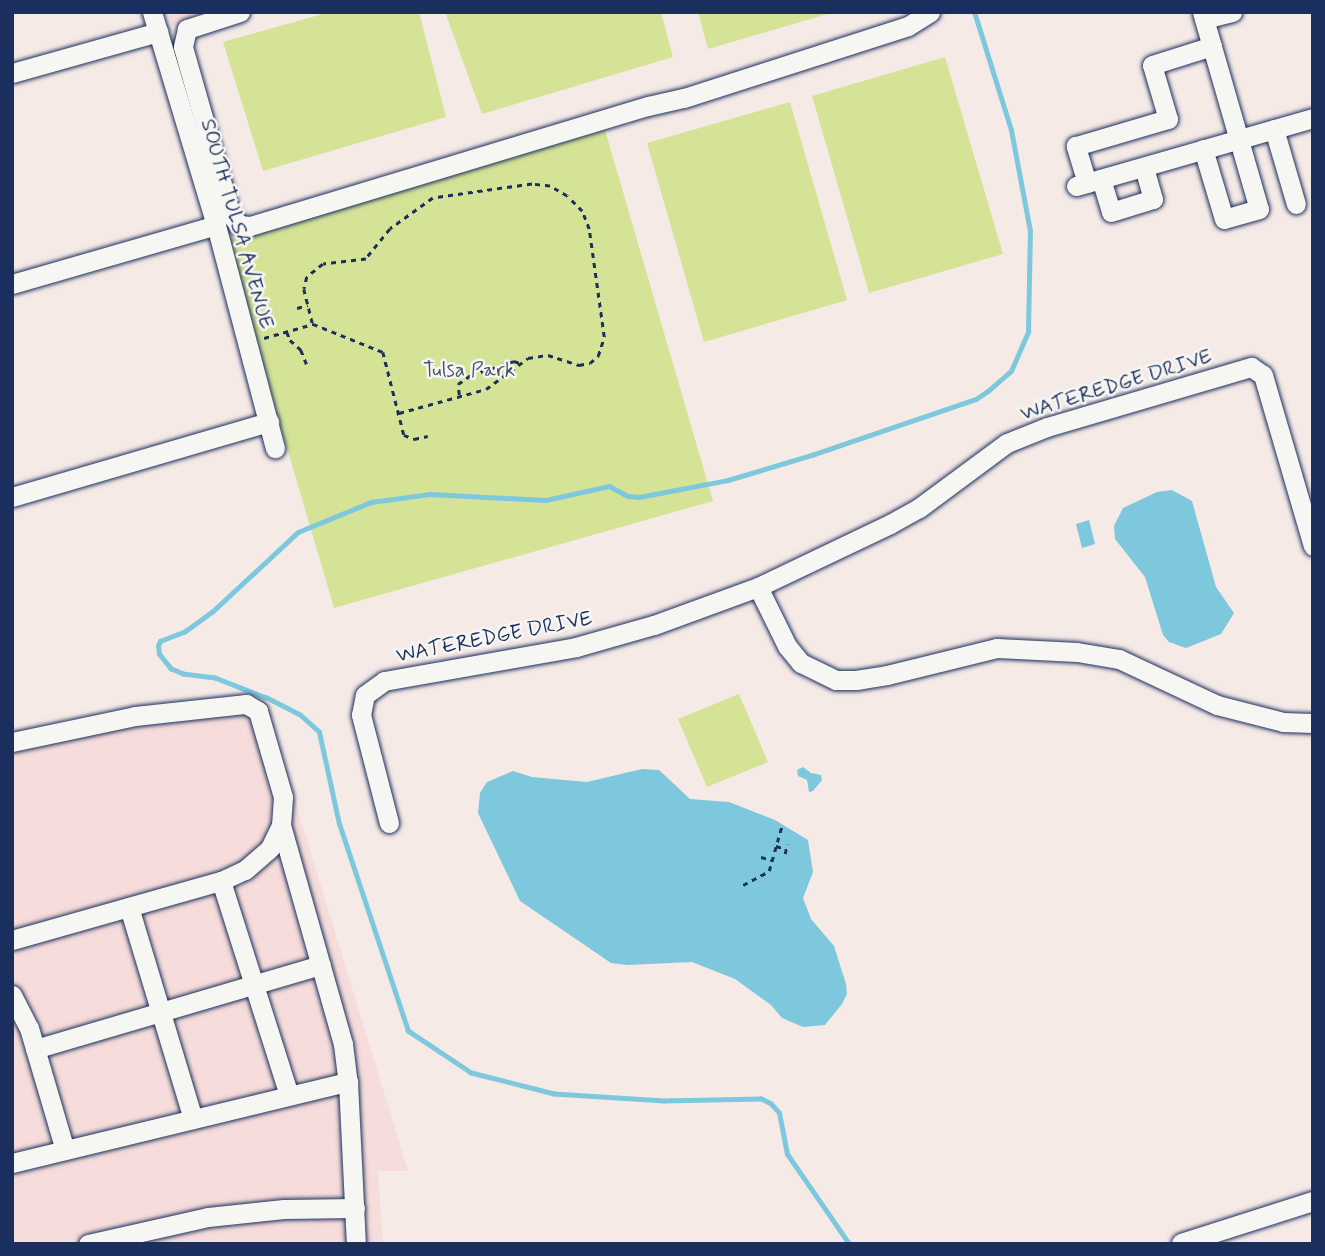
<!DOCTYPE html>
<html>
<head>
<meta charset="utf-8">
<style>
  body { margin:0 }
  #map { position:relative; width:1325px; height:1256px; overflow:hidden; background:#f6eae7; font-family:Mynerve,sans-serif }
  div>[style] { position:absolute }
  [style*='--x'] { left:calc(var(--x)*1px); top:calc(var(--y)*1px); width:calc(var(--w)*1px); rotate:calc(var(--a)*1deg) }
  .built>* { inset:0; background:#f6dcda }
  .green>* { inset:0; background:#d5e396 }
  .water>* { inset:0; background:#7dc8dd }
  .stream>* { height:4.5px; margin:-2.25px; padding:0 2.25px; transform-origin:2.25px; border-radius:2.25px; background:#7dc8dd }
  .path>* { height:2.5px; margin-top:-1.25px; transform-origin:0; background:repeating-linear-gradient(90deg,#1b2f5e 0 5px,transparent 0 10px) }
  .roads { filter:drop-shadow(0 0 2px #1b2f5e) drop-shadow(0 0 2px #1b2f5e) }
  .minor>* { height:19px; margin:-9.5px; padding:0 9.5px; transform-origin:9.5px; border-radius:9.5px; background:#f6f6f2 }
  span { translate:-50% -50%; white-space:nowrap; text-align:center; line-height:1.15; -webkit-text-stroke:5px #f6f6f2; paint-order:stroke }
  .street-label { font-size:21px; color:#1b2f5e }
  .park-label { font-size:21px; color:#405369 }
  .frame { position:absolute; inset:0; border:14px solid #1b2f5e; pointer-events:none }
</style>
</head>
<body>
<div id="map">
  <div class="built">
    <i style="clip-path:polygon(168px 12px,221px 12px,172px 26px)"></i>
    <i style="clip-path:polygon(262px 693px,408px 1171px,378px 1171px,383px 1244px,12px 1244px,12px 739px,144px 708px)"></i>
  </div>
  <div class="green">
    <i style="clip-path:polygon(330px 12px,419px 12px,446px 117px,263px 171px,223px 42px)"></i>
    <i style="clip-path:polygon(445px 12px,661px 12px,673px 57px,482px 114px)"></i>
    <i style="clip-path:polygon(698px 12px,834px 12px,708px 49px)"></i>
    <i style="clip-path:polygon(945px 57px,1003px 254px,869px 293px,812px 96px)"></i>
    <i style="clip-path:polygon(790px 102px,847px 300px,704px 342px,647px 143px)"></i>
    <i style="clip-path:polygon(605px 130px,713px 501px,334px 608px,226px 240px)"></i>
    <i style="clip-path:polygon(739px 694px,768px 762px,707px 787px,678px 719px)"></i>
  </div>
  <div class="water">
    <i style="clip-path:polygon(1172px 490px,1192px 501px,1216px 587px,1234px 613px,1221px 634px,1186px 648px,1169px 642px,1163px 635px,1145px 577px,1115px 539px,1114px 526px,1123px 508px,1157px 492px)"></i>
    <i style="clip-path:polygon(1089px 520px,1095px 544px,1082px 548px,1076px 524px)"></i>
    <i style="clip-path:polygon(803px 767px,811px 773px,821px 775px,822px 780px,813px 791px,809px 792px,807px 780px,798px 776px,797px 770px)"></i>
    <i style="clip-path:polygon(642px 769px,659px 770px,690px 799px,729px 802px,775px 820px,808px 840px,813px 872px,803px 898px,811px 919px,834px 946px,846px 984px,847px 994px,842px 1004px,825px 1025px,803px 1027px,782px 1018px,771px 1005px,735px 979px,692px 962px,627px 965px,611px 963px,520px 901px,478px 813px,480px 793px,487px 782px,513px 771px,532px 777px,587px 782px)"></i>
  </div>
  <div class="stream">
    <i style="--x:849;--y:1244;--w:109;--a:-124.6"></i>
    <i style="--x:787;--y:1154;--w:42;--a:-101"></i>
    <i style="--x:779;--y:1113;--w:12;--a:-132"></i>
    <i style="--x:771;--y:1104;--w:11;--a:-153"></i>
    <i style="--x:761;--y:1099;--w:97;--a:178.8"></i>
    <i style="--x:664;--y:1101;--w:110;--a:-176.4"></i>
    <i style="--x:554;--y:1094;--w:86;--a:-165.8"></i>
    <i style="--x:471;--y:1073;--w:76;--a:-146.3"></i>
    <i style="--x:408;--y:1031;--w:218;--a:-108.4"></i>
    <i style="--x:339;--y:824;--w:94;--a:-102.3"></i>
    <i style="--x:319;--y:732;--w:25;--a:-138"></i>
    <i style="--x:300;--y:715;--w:38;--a:-153"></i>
    <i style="--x:266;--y:698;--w:55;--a:-158.6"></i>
    <i style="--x:215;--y:678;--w:32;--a:-173"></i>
    <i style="--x:183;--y:674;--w:13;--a:-157"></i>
    <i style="--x:171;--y:669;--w:19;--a:-129"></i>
    <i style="--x:159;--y:654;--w:8;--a:-97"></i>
    <i style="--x:158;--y:646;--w:5;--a:-68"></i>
    <i style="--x:160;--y:641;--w:26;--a:-21"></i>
    <i style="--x:184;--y:632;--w:34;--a:-36"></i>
    <i style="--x:212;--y:612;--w:117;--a:-42.9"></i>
    <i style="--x:298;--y:532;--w:79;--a:-22.3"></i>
    <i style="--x:371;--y:502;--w:60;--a:-7.7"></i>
    <i style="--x:430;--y:494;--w:116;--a:3"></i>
    <i style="--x:546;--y:500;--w:65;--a:-12.5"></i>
    <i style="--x:609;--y:486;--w:21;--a:28"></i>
    <i style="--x:628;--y:496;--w:11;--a:5"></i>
    <i style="--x:639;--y:497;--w:91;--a:-10.8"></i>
    <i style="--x:728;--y:480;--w:88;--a:-16.6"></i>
    <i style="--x:812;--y:455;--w:173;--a:-18.9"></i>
    <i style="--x:976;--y:399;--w:14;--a:-34"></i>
    <i style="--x:988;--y:391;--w:30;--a:-41"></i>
    <i style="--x:1011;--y:371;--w:43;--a:-66.4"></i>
    <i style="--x:1028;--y:332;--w:101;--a:-88.9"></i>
    <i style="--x:1030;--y:231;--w:103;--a:-100.7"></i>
    <i style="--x:1011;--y:130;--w:124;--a:-107.4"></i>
  </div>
  <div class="path">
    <i style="--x:297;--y:308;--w:11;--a:-15"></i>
    <i style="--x:287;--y:332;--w:9;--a:69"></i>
    <i style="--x:290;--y:340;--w:15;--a:42"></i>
    <i style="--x:301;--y:350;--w:18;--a:68"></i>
    <i style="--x:264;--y:338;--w:51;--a:-15.9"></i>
    <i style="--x:459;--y:395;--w:11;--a:-95"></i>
    <i style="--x:458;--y:384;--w:16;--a:-35"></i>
    <i style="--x:471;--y:375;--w:45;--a:-18"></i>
    <i style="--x:514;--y:361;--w:6;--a:18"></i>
    <i style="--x:399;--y:413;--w:90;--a:-15.4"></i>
    <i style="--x:486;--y:389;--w:52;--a:-36.4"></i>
    <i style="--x:528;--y:358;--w:20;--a:-9"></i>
    <i style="--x:548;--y:355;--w:33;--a:18"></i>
    <i style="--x:579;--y:365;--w:11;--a:-10"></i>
    <i style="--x:590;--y:363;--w:11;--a:-41"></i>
    <i style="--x:598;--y:356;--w:20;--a:-72"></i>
    <i style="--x:604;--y:337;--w:109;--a:-97.9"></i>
    <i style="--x:589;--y:229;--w:19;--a:-111"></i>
    <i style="--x:582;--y:211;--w:21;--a:-135"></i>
    <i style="--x:567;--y:196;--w:20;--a:-150"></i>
    <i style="--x:550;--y:186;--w:18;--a:-174"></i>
    <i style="--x:532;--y:184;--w:100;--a:172"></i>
    <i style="--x:433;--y:198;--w:53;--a:144.2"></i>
    <i style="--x:390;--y:229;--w:38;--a:129"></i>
    <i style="--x:366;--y:259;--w:43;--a:173.4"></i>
    <i style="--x:323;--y:264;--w:21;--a:141"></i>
    <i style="--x:307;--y:277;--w:12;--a:104"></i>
    <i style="--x:304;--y:289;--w:36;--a:76"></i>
    <i style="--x:313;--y:324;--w:75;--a:21.8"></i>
    <i style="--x:383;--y:352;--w:86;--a:75.8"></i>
    <i style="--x:404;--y:435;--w:11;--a:22"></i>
    <i style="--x:414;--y:439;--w:14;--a:-12"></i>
    <i style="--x:776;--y:846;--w:10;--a:17"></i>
    <i style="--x:785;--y:854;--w:10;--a:-79"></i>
    <i style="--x:761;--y:857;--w:11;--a:15"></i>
    <i style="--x:743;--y:885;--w:30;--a:-28"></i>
    <i style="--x:769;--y:871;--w:48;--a:-74.2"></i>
  </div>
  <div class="roads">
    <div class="minor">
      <i style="--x:152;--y:12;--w:222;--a:73.3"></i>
      <i style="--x:216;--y:225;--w:231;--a:75.2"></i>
      <i style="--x:240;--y:12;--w:56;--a:162.2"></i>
      <i style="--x:187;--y:29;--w:18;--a:103"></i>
      <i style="--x:183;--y:47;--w:175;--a:74.1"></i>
      <i style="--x:231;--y:215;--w:13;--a:51"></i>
      <i style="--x:239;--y:225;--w:11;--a:5"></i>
      <i style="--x:250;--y:226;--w:416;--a:-16.8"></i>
      <i style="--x:648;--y:106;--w:37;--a:-13"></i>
      <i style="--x:684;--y:98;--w:235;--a:-17.8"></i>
      <i style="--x:908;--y:26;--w:26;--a:-32"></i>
      <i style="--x:1202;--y:12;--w:205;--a:73.9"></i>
      <i style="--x:1259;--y:209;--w:36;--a:164"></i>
      <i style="--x:1224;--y:219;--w:73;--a:-106.7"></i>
      <i style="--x:1204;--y:19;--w:29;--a:-14"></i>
      <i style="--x:12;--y:73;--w:152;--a:-15.7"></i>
      <i style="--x:1274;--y:129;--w:78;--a:73.7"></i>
      <i style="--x:1101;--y:179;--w:34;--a:73"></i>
      <i style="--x:1111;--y:212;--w:44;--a:-17.2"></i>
      <i style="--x:1153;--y:199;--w:33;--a:-106"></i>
      <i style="--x:1087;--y:183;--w:39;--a:-107"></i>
      <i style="--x:1076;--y:146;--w:96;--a:-16.4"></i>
      <i style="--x:1168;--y:119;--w:56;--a:-106.5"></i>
      <i style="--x:1152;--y:65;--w:63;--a:-17.6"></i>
      <i style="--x:1076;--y:186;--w:247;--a:-16"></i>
      <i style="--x:12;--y:284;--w:212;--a:-16.1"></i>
      <i style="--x:12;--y:497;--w:268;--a:-16.3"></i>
      <i style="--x:758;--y:587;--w:66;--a:63.8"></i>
      <i style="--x:787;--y:646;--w:22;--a:51"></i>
      <i style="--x:801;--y:663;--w:39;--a:26"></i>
      <i style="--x:836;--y:680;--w:20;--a:0"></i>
      <i style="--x:856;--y:680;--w:31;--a:-9"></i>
      <i style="--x:887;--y:675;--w:113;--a:-13.8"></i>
      <i style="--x:997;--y:648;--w:80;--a:2.9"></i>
      <i style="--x:1077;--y:652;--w:43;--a:9.5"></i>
      <i style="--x:1119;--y:659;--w:108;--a:25.1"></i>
      <i style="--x:1217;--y:705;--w:68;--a:14.4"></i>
      <i style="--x:1283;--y:722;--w:30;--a:2"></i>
      <i style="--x:12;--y:742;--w:126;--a:-11.9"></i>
      <i style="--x:135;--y:716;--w:112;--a:-6.2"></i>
      <i style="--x:246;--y:704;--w:14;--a:30"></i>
      <i style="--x:258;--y:711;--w:90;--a:73.8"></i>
      <i style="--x:283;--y:797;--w:28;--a:94"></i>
      <i style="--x:281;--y:825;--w:228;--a:74.2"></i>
      <i style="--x:343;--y:1044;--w:38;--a:83"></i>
      <i style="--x:348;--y:1082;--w:162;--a:87.2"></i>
      <i style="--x:389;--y:823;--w:112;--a:-104.5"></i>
      <i style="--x:361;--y:715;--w:20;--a:-79"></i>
      <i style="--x:365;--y:695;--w:24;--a:-36"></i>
      <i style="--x:384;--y:681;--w:195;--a:-10"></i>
      <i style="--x:576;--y:647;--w:81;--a:-15.8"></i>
      <i style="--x:654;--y:625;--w:111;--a:-20.1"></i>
      <i style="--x:758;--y:587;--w:146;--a:-25.5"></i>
      <i style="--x:890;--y:524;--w:33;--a:-29"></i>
      <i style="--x:919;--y:508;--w:109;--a:-36.5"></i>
      <i style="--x:1007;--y:443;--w:43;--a:-21.8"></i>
      <i style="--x:1047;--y:427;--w:213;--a:-16.4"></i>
      <i style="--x:1251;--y:367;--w:14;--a:34"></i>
      <i style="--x:1263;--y:375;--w:178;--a:73.7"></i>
      <i style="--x:221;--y:881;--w:225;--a:72.4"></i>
      <i style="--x:129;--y:907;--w:221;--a:73.2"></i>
      <i style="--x:12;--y:940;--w:217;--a:-15.8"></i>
      <i style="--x:221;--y:881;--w:26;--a:-25"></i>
      <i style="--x:245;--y:870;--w:33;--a:-41"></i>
      <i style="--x:270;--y:848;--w:25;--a:-64"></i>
      <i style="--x:12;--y:995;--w:37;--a:63"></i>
      <i style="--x:29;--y:1028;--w:127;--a:73.6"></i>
      <i style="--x:35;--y:1049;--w:298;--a:-16.4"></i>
      <i style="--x:12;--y:1163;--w:346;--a:-13.6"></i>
      <i style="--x:1181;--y:1243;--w:139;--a:-17.7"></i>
      <i style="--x:88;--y:1244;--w:123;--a:-12.7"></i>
      <i style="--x:208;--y:1217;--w:76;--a:-6"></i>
      <i style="--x:284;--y:1209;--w:71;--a:-0.8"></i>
    </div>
  </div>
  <div class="street-label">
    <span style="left:237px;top:224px;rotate:74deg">SOUTH TULSA AVENUE</span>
    <span style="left:1116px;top:385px;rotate:-17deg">WATEREDGE DRIVE</span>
    <span style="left:494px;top:637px;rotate:-11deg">WATEREDGE DRIVE</span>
  </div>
  <div class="park-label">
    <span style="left:469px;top:370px">Tulsa Park</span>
  </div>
  <div class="frame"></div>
</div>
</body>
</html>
